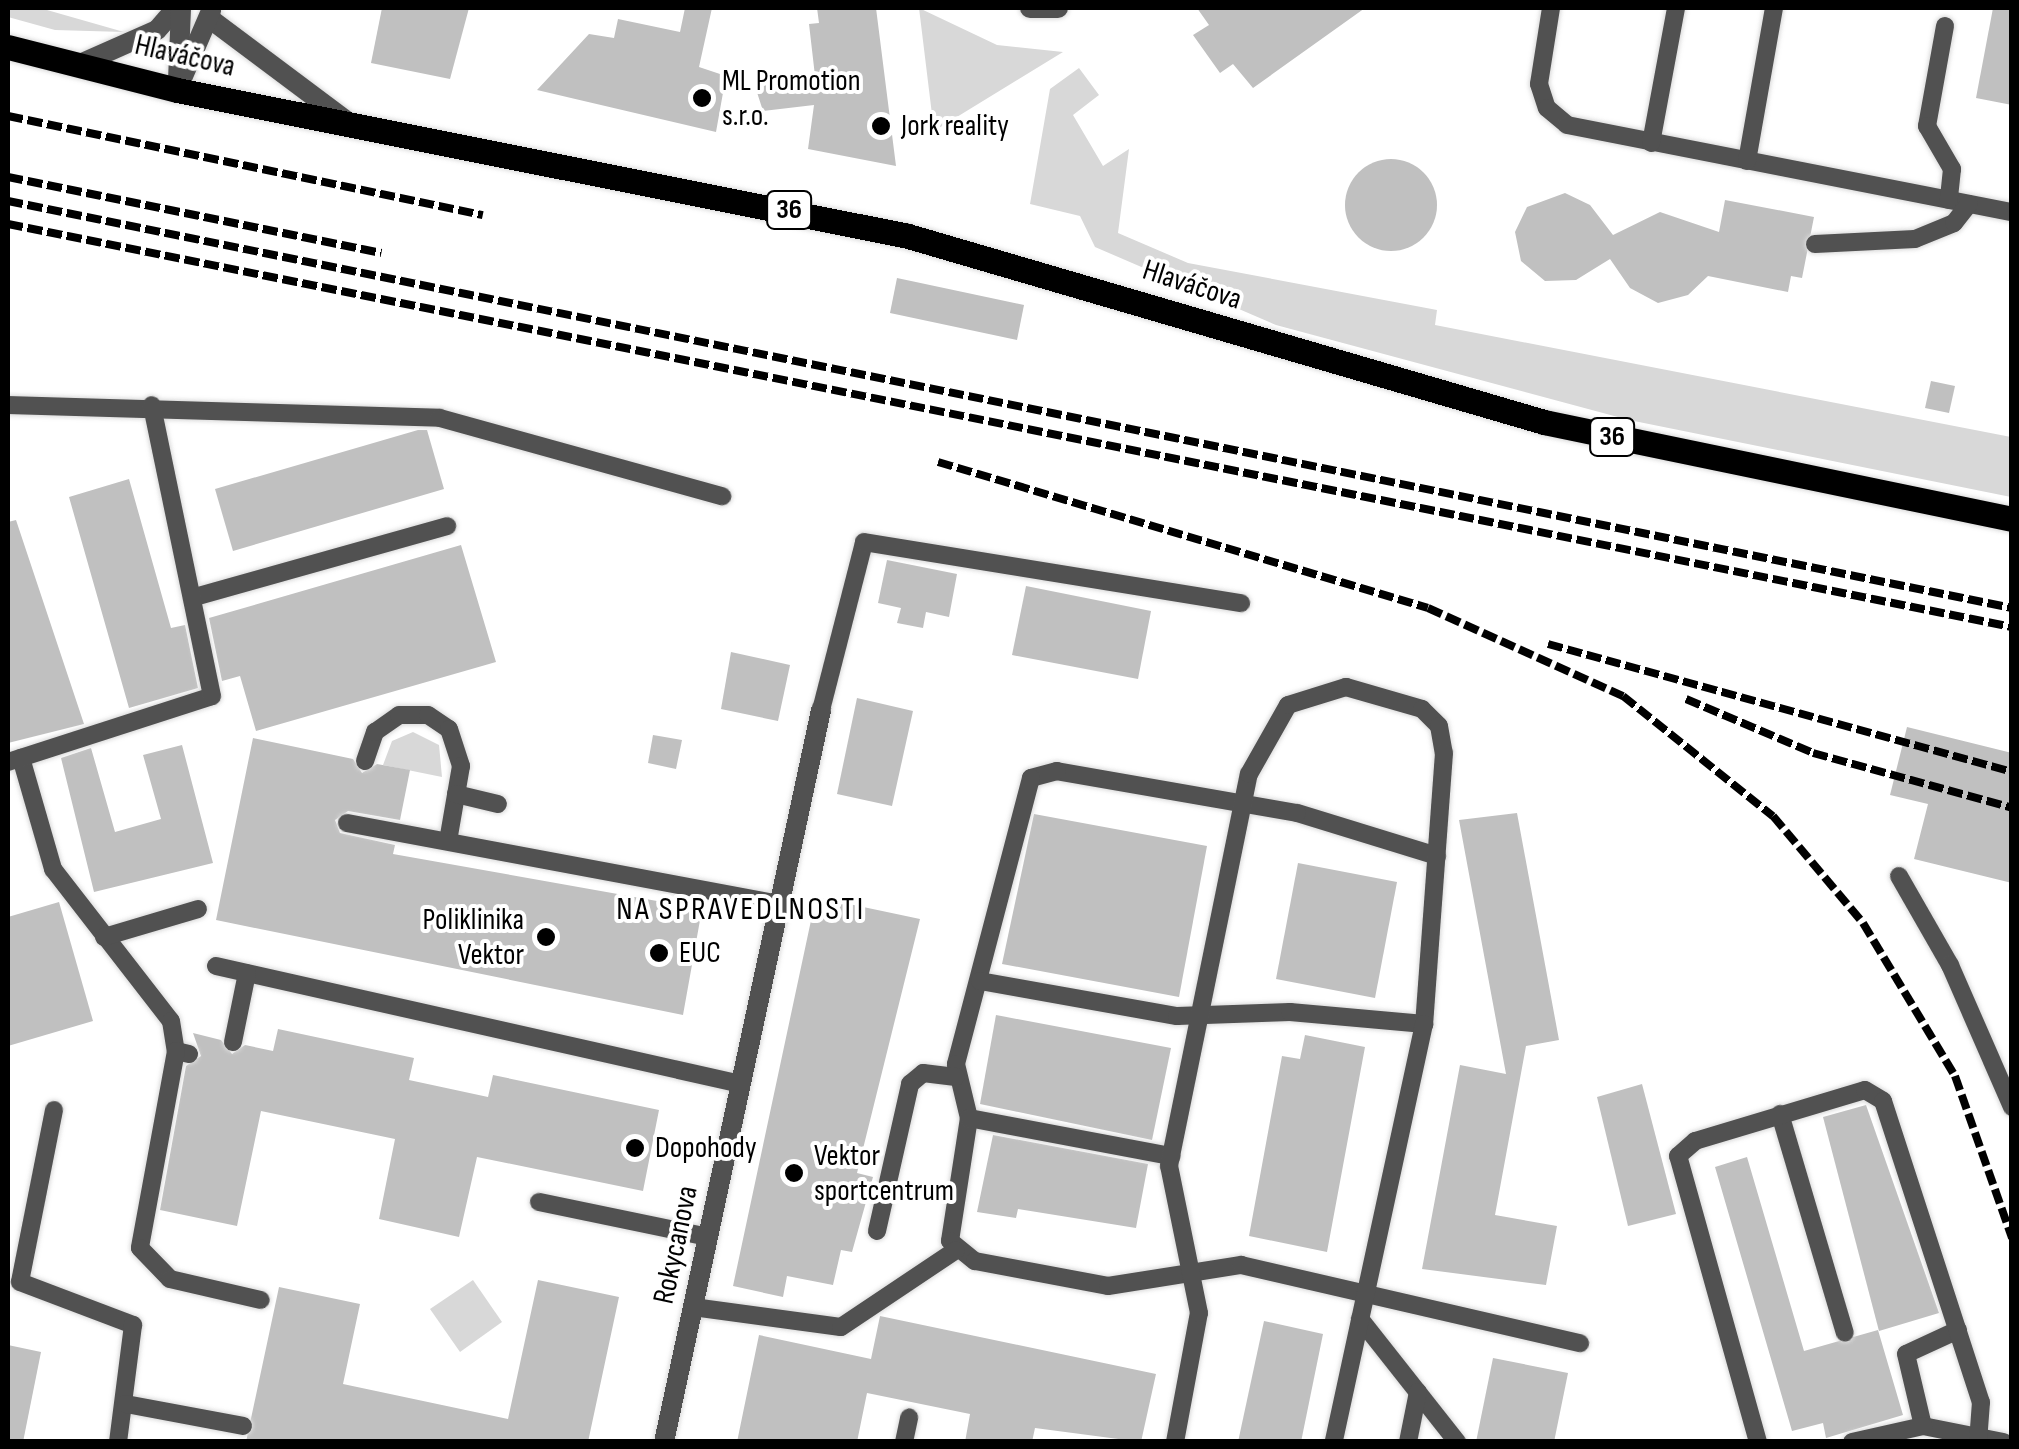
<!DOCTYPE html>
<html>
<head>
<meta charset="utf-8">
<style>
  body { margin:0 }
  #map { position:relative; width:2019px; height:1449px; overflow:hidden; background:#fff; font-family:"Sofia Sans Condensed",sans-serif }
  div>[style] { position:absolute }
  [style*='--x'] { left:calc(var(--x)*1px); top:calc(var(--y)*1px); width:calc(var(--w)*1px); rotate:calc(var(--a)*1deg) }
  .green>* { inset:0; background:#d8d8d8 }
  .building>* { inset:0; background:#c0c0c0 }
  .round { border-radius:50% }
  .roads { filter:drop-shadow(0 0 2px #dbdbdb) drop-shadow(0 0 2px #dbdbdb) }
  .service>* { height:18px; margin:-9px; padding:0 9px; transform-origin:9px; border-radius:9px; background:#515151 }
  .minor>* { height:20px; margin:-10px; padding:0 10px; transform-origin:10px; border-radius:10px; background:#515151 }
  .primary>* { height:25px; margin:-12.5px; padding:0 12.5px; transform-origin:12.5px; border-radius:12.5px; background:#000 }
  .rail>* { height:8px; margin-top:-4px; transform-origin:0; background:repeating-linear-gradient(90deg,#000 0 15px,transparent 0 20px) }
  .dots>* { width:28px; height:28px; translate:-50% -50%; box-sizing:border-box; border:5px solid #fff; border-radius:50% }
  span { translate:-50% -50%; white-space:nowrap; text-align:center; line-height:1.15; -webkit-text-stroke:8px #fff; paint-order:stroke }
  .shield-label span { padding:2px 8px; background:#fff; border:2px solid; border-radius:8px; -webkit-text-stroke-width:0 }
  .shield-label { font-size:28px; color:#000; font-weight:700 }
  .street-label { font-size:30px; color:#000 }
  .poi-label { font-size:30px; color:#000 }
  .left { translate:0 -50%; text-align:left }
  .right { translate:-100% -50%; text-align:right }
  .neighbourhood-label { font-size:32px; color:#000; letter-spacing:2.5px }
  .frame { position:absolute; inset:0; border:10px solid #000; pointer-events:none }
</style>
</head>
<body>
<div id="map">
  <div class="green">
    <i style="clip-path:polygon(8px 8px,40px 8px,124px 32px,55px 30px,8px 17px)"></i>
    <i style="clip-path:polygon(919px 8px,997px 45px,1063px 52px,934px 131px)"></i>
    <i style="clip-path:polygon(1079px 68px,1099px 95px,1073px 115px,1103px 166px,1129px 149px,1118px 233px,1188px 263px,1437px 310px,1435px 325px,2011px 437px,2011px 497px,1629px 420px,1276px 325px,1095px 247px,1080px 216px,1030px 204px,1050px 89px)"></i>
    <i style="clip-path:polygon(413px 732px,439px 745px,442px 777px,383px 765px,392px 741px)"></i>
    <i style="clip-path:polygon(473px 1280px,502px 1322px,460px 1352px,430px 1309px)"></i>
  </div>
  <div class="building">
    <i style="clip-path:polygon(382px 8px,469px 8px,450px 79px,371px 63px)"></i>
    <i style="clip-path:polygon(685px 8px,712px 8px,699px 67px,726px 76px,716px 132px,537px 90px,589px 34px,614px 38px,618px 19px,680px 32px)"></i>
    <i style="clip-path:polygon(817px 8px,876px 8px,896px 166px,808px 149px,814px 105px,763px 111px,754px 83px,815px 76px,809px 24px,819px 23px)"></i>
    <i style="clip-path:polygon(1197px 8px,1365px 8px,1253px 88px,1233px 64px,1220px 73px,1193px 35px,1209px 25px)"></i>
    <i style="clip-path:polygon(1993px 8px,2012px 8px,2012px 105px,1976px 98px)"></i>
    <i class="round" style="left:1345px;top:159px;width:92px;height:92px"></i>
    <i style="clip-path:polygon(1565px 193px,1590px 205px,1613px 235px,1660px 212px,1719px 232px,1725px 200px,1814px 217px,1802px 278px,1791px 276px,1788px 292px,1708px 276px,1688px 295px,1658px 303px,1630px 288px,1610px 259px,1576px 280px,1545px 281px,1521px 261px,1515px 232px,1527px 207px)"></i>
    <i style="clip-path:polygon(897px 278px,1024px 305px,1017px 340px,890px 313px)"></i>
    <i style="clip-path:polygon(1931px 381px,1955px 386px,1949px 413px,1925px 408px)"></i>
    <i style="clip-path:polygon(418px 430px,427px 430px,444px 489px,233px 551px,215px 489px)"></i>
    <i style="clip-path:polygon(129px 479px,171px 628px,185px 625px,198px 688px,129px 708px,69px 497px)"></i>
    <i style="clip-path:polygon(16px 520px,84px 724px,8px 743px,8px 522px)"></i>
    <i style="clip-path:polygon(461px 545px,496px 662px,256px 731px,240px 676px,222px 681px,209px 618px)"></i>
    <i style="clip-path:polygon(887px 560px,957px 574px,949px 617px,926px 612px,923px 628px,897px 623px,901px 608px,878px 603px)"></i>
    <i style="clip-path:polygon(1026px 586px,1151px 611px,1138px 679px,1012px 655px)"></i>
    <i style="clip-path:polygon(731px 652px,790px 665px,778px 721px,721px 709px)"></i>
    <i style="clip-path:polygon(857px 698px,913px 711px,892px 806px,837px 794px)"></i>
    <i style="clip-path:polygon(1907px 727px,2012px 753px,2012px 883px,1914px 859px,1928px 804px,1890px 795px)"></i>
    <i style="clip-path:polygon(653px 735px,682px 740px,676px 769px,648px 763px)"></i>
    <i style="clip-path:polygon(253px 738px,353px 759px,362px 773px,377px 764px,410px 770px,400px 820px,348px 811px,335px 820px,340px 833px,395px 845px,393px 854px,702px 909px,683px 1015px,216px 920px)"></i>
    <i style="clip-path:polygon(182px 745px,213px 863px,94px 892px,61px 758px,91px 748px,115px 832px,161px 819px,143px 755px)"></i>
    <i style="clip-path:polygon(1517px 813px,1559px 1040px,1526px 1046px,1495px 1215px,1557px 1226px,1546px 1285px,1422px 1269px,1460px 1065px,1506px 1074px,1459px 820px)"></i>
    <i style="clip-path:polygon(1034px 814px,1207px 846px,1179px 997px,1002px 964px)"></i>
    <i style="clip-path:polygon(1298px 863px,1397px 882px,1375px 998px,1276px 979px)"></i>
    <i style="clip-path:polygon(816px 897px,920px 919px,857px 1173px,873px 1177px,852px 1252px,841px 1250px,833px 1285px,787px 1276px,783px 1297px,733px 1286px)"></i>
    <i style="clip-path:polygon(59px 902px,93px 1021px,8px 1046px,8px 917px)"></i>
    <i style="clip-path:polygon(996px 1015px,1171px 1048px,1152px 1140px,980px 1104px)"></i>
    <i style="clip-path:polygon(278px 1029px,414px 1058px,409px 1080px,488px 1097px,493px 1075px,659px 1110px,643px 1191px,477px 1157px,459px 1237px,379px 1219px,395px 1139px,261px 1111px,237px 1226px,160px 1210px,186px 1066px,201px 1056px,193px 1033px,221px 1040px,232px 1054px,245px 1045px,273px 1051px)"></i>
    <i style="clip-path:polygon(1305px 1035px,1365px 1047px,1327px 1252px,1249px 1236px,1282px 1056px,1300px 1059px)"></i>
    <i style="clip-path:polygon(1642px 1084px,1676px 1214px,1628px 1226px,1597px 1097px)"></i>
    <i style="clip-path:polygon(1866px 1105px,1939px 1313px,1879px 1331px,1823px 1117px)"></i>
    <i style="clip-path:polygon(993px 1135px,1148px 1164px,1136px 1228px,1018px 1209px,1016px 1218px,977px 1212px)"></i>
    <i style="clip-path:polygon(1747px 1157px,1804px 1351px,1878px 1330px,1903px 1415px,1826px 1438px,1823px 1423px,1792px 1431px,1715px 1167px)"></i>
    <i style="clip-path:polygon(538px 1280px,619px 1297px,588px 1442px,246px 1442px,279px 1287px,360px 1304px,343px 1384px,508px 1419px)"></i>
    <i style="clip-path:polygon(880px 1316px,1156px 1374px,1141px 1442px,1035px 1428px,1032px 1442px,965px 1442px,970px 1414px,867px 1393px,857px 1442px,737px 1442px,759px 1335px,871px 1359px)"></i>
    <i style="clip-path:polygon(1264px 1321px,1323px 1334px,1301px 1442px,1238px 1442px)"></i>
    <i style="clip-path:polygon(8px 1345px,41px 1352px,23px 1442px,8px 1442px)"></i>
    <i style="clip-path:polygon(1493px 1358px,1568px 1373px,1554px 1442px,1476px 1442px)"></i>
  </div>
  <div class="roads">
    <div class="service">
      <i style="--x:1551;--y:8;--w:77;--a:99"></i>
      <i style="--x:1539;--y:84;--w:25;--a:72"></i>
      <i style="--x:1547;--y:108;--w:26;--a:40"></i>
      <i style="--x:1567;--y:125;--w:453;--a:11.1"></i>
      <i style="--x:1945;--y:26;--w:102;--a:100.2"></i>
      <i style="--x:1927;--y:126;--w:50;--a:59.8"></i>
      <i style="--x:1952;--y:169;--w:31;--a:96"></i>
      <i style="--x:1651;--y:143;--w:137;--a:-79.5"></i>
      <i style="--x:1747;--y:161;--w:155;--a:-80"></i>
      <i style="--x:1815;--y:244;--w:100;--a:-2.9"></i>
      <i style="--x:1915;--y:239;--w:42;--a:-22.3"></i>
      <i style="--x:1954;--y:223;--w:24;--a:-52"></i>
      <i style="--x:8;--y:405;--w:432;--a:1.7"></i>
      <i style="--x:440;--y:418;--w:293;--a:15.5"></i>
      <i style="--x:195;--y:597;--w:262;--a:-15.7"></i>
      <i style="--x:821;--y:710;--w:173;--a:-75.6"></i>
      <i style="--x:864;--y:542;--w:382;--a:9.2"></i>
      <i style="--x:21;--y:758;--w:116;--a:73.9"></i>
      <i style="--x:53;--y:869;--w:192;--a:52.2"></i>
      <i style="--x:171;--y:1021;--w:30;--a:81"></i>
      <i style="--x:365;--y:761;--w:31;--a:-71"></i>
      <i style="--x:375;--y:732;--w:29;--a:-35"></i>
      <i style="--x:399;--y:715;--w:29;--a:0"></i>
      <i style="--x:428;--y:715;--w:25;--a:34"></i>
      <i style="--x:449;--y:729;--w:39;--a:72"></i>
      <i style="--x:461;--y:766;--w:76;--a:99.8"></i>
      <i style="--x:8;--y:762;--w:214;--a:-17.9"></i>
      <i style="--x:212;--y:696;--w:297;--a:-101.7"></i>
      <i style="--x:456;--y:794;--w:43;--a:13.4"></i>
      <i style="--x:347;--y:823;--w:441;--a:10.6"></i>
      <i style="--x:1437;--y:856;--w:146;--a:-162.9"></i>
      <i style="--x:1297;--y:813;--w:244;--a:-170.1"></i>
      <i style="--x:1057;--y:771;--w:27;--a:165"></i>
      <i style="--x:1031;--y:778;--w:296;--a:104.7"></i>
      <i style="--x:956;--y:1064;--w:56;--a:76.5"></i>
      <i style="--x:969;--y:1118;--w:124;--a:98.8"></i>
      <i style="--x:950;--y:1241;--w:32;--a:39"></i>
      <i style="--x:975;--y:1261;--w:135;--a:10.6"></i>
      <i style="--x:1108;--y:1286;--w:135;--a:-9"></i>
      <i style="--x:1241;--y:1265;--w:348;--a:13"></i>
      <i style="--x:1899;--y:876;--w:103;--a:60.2"></i>
      <i style="--x:1950;--y:965;--w:155;--a:66.4"></i>
      <i style="--x:104;--y:937;--w:98;--a:-16.6"></i>
      <i style="--x:216;--y:966;--w:538;--a:12.67"></i>
      <i style="--x:980;--y:981;--w:200;--a:10.1"></i>
      <i style="--x:1177;--y:1016;--w:113;--a:-2"></i>
      <i style="--x:1290;--y:1012;--w:135;--a:5.1"></i>
      <i style="--x:233;--y:1042;--w:70;--a:-78.5"></i>
      <i style="--x:189;--y:1054;--w:13;--a:-167"></i>
      <i style="--x:176;--y:1051;--w:200;--a:100.4"></i>
      <i style="--x:140;--y:1248;--w:43;--a:45.9"></i>
      <i style="--x:170;--y:1279;--w:93;--a:13"></i>
      <i style="--x:54;--y:1110;--w:175;--a:101.2"></i>
      <i style="--x:20;--y:1282;--w:121;--a:20.8"></i>
      <i style="--x:133;--y:1325;--w:118;--a:97.3"></i>
      <i style="--x:1780;--y:1114;--w:228;--a:73.5"></i>
      <i style="--x:969;--y:1118;--w:206;--a:10.7"></i>
      <i style="--x:539;--y:1202;--w:173;--a:11.7"></i>
      <i style="--x:877;--y:1231;--w:151;--a:-77.3"></i>
      <i style="--x:910;--y:1084;--w:17;--a:-40"></i>
      <i style="--x:923;--y:1073;--w:33;--a:7"></i>
      <i style="--x:693;--y:1307;--w:149;--a:7.7"></i>
      <i style="--x:841;--y:1327;--w:138;--a:-33.8"></i>
      <i style="--x:1360;--y:1319;--w:157;--a:51.7"></i>
      <i style="--x:1958;--y:1330;--w:57;--a:155.2"></i>
      <i style="--x:1906;--y:1354;--w:74;--a:76.7"></i>
      <i style="--x:1923;--y:1426;--w:82;--a:11.3"></i>
      <i style="--x:126;--y:1404;--w:119;--a:10.6"></i>
      <i style="--x:904;--y:1442;--w:25;--a:-78"></i>
      <i style="--x:1175;--y:1442;--w:131;--a:-79.5"></i>
      <i style="--x:1199;--y:1313;--w:150;--a:-101.5"></i>
      <i style="--x:1169;--y:1166;--w:400;--a:-78.5"></i>
      <i style="--x:1249;--y:774;--w:79;--a:-60.5"></i>
      <i style="--x:1288;--y:705;--w:61;--a:-17.2"></i>
      <i style="--x:1346;--y:687;--w:79;--a:16.1"></i>
      <i style="--x:1422;--y:709;--w:24;--a:45"></i>
      <i style="--x:1439;--y:726;--w:27;--a:80"></i>
      <i style="--x:1444;--y:753;--w:272;--a:94.2"></i>
      <i style="--x:1424;--y:1024;--w:428;--a:102.2"></i>
      <i style="--x:1408;--y:1442;--w:51;--a:-78.7"></i>
      <i style="--x:1758;--y:1442;--w:297;--a:-105.6"></i>
      <i style="--x:1678;--y:1156;--w:23;--a:-41"></i>
      <i style="--x:1695;--y:1141;--w:177;--a:-16.7"></i>
      <i style="--x:1865;--y:1090;--w:21;--a:31"></i>
      <i style="--x:1883;--y:1101;--w:317;--a:72"></i>
      <i style="--x:1981;--y:1402;--w:40;--a:94.3"></i>
      <i style="--x:1852;--y:1442;--w:73;--a:-12.7"></i>
    </div>
    <div class="minor">
      <i style="--x:1030;--y:8;--w:28;--a:0"></i>
      <i style="--x:213;--y:21;--w:169;--a:36.8"></i>
      <i style="--x:78;--y:65;--w:86;--a:-23.9"></i>
      <i style="--x:157;--y:30;--w:29;--a:-49"></i>
      <i style="--x:178;--y:80;--w:72;--a:-87.6"></i>
      <i style="--x:177;--y:90;--w:86;--a:-66.7"></i>
      <i style="--x:664;--y:1442;--w:749;--a:-77.89"></i>
    </div>
    <div class="primary">
      <i style="--x:8;--y:47;--w:174;--a:14.3"></i>
      <i style="--x:177;--y:90;--w:745;--a:11.29"></i>
      <i style="--x:908;--y:236;--w:663;--a:16.3"></i>
      <i style="--x:1544;--y:422;--w:478;--a:11.7"></i>
    </div>
  </div>
  <div class="rail">
    <i style="--x:8;--y:116;--w:485;--a:11.8"></i>
    <i style="--x:8;--y:177;--w:381;--a:11.5"></i>
    <i style="--x:8;--y:201;--w:2045;--a:11.48"></i>
    <i style="--x:8;--y:224;--w:2044;--a:11.37"></i>
    <i style="--x:938;--y:462;--w:511;--a:16.59"></i>
    <i style="--x:1428;--y:608;--w:214;--a:24.3"></i>
    <i style="--x:1623;--y:696;--w:192;--a:38.7"></i>
    <i style="--x:1773;--y:816;--w:140;--a:49.9"></i>
    <i style="--x:1863;--y:923;--w:179;--a:59"></i>
    <i style="--x:1955;--y:1076;--w:172;--a:70.6"></i>
    <i style="--x:1548;--y:644;--w:481;--a:15.4"></i>
    <i style="--x:1686;--y:699;--w:138;--a:23"></i>
    <i style="--x:1813;--y:753;--w:206;--a:15.4"></i>
  </div>
  <div class="dots">
    <i style="left:702px;top:98px;background:#000"></i>
    <i style="left:881px;top:126px;background:#000"></i>
    <i style="left:546px;top:937px;background:#000"></i>
    <i style="left:659px;top:953px;background:#000"></i>
    <i style="left:635px;top:1148px;background:#000"></i>
    <i style="left:794px;top:1173px;background:#000"></i>
  </div>
  <div class="shield-label">
    <span style="left:789px;top:210px">36</span>
    <span style="left:1612px;top:437px">36</span>
  </div>
  <div class="street-label">
    <span style="left:185px;top:56px;rotate:13deg">Hlaváčova</span>
    <span style="left:1192px;top:285px;rotate:18deg">Hlaváčova</span>
    <span style="left:676px;top:1245px;rotate:-78deg">Rokycanova</span>
  </div>
  <div class="poi-label">
    <span class="left" style="left:722px;top:98px">ML Promotion<br>s.r.o.</span>
    <span class="left" style="left:901px;top:126px">Jork reality</span>
    <span class="right" style="left:524px;top:937px">Poliklinika<br>Vektor</span>
    <span class="left" style="left:679px;top:953px">EUC</span>
    <span class="left" style="left:655px;top:1148px">Dopohody</span>
    <span class="left" style="left:814px;top:1173px">Vektor<br>sportcentrum</span>
  </div>
  <div class="neighbourhood-label">
    <span style="left:741px;top:910px">NA SPRAVEDLNOSTI</span>
  </div>
  <div class="frame"></div>
</div>
</body>
</html>
